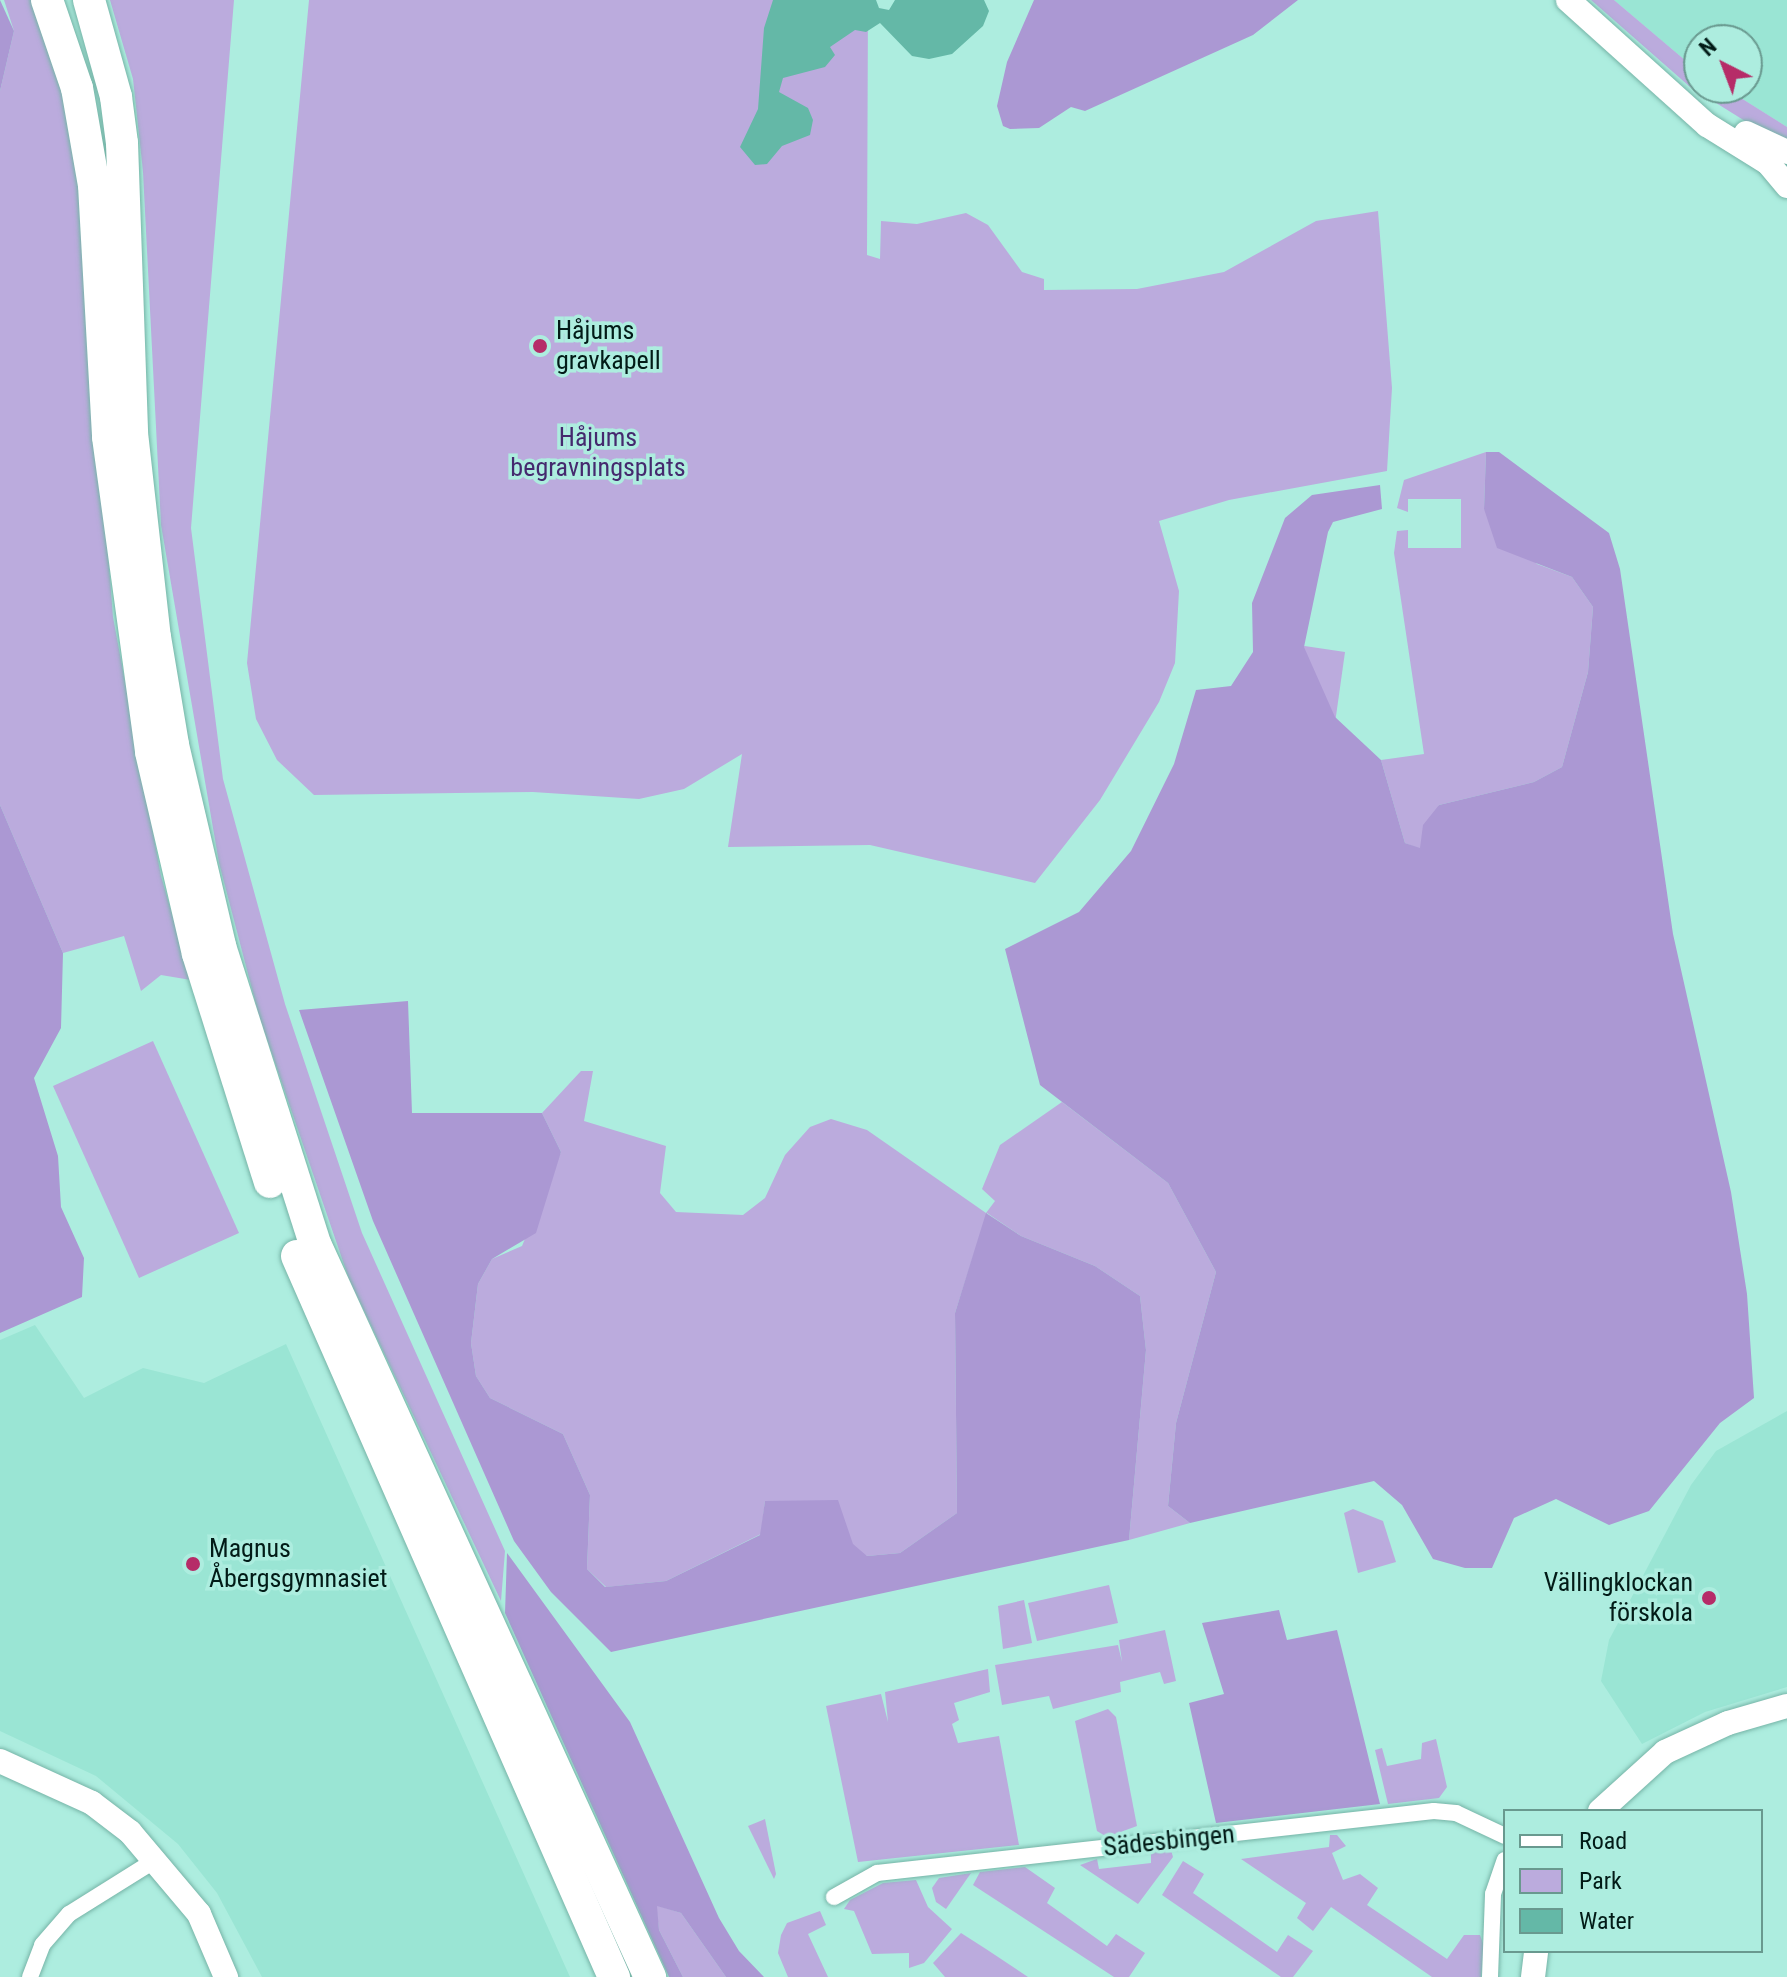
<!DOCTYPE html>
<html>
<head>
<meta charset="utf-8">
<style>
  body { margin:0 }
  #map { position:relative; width:1787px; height:1977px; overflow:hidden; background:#adeddf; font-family:"Roboto Condensed",sans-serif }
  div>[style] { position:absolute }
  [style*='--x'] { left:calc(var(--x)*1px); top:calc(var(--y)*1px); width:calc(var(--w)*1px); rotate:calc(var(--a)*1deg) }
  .built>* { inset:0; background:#9ae5d4 }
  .green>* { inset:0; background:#bbabdd }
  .forest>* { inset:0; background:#ab98d3 }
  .water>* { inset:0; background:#64b8a7 }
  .roads { filter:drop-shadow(0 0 2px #76b4a7) drop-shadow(0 0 2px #76b4a7) }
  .street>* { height:16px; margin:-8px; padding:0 8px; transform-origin:8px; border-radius:8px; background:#fff }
  .secondary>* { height:24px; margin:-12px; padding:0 12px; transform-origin:12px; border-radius:12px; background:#fff }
  .highway>* { height:32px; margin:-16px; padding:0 16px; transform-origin:16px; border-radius:16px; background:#fff }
  .dots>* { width:22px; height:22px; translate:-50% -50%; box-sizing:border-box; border:4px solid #adeddf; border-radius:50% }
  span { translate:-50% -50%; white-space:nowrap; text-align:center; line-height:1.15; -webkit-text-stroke:7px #adeddf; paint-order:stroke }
  .poi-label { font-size:26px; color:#021b17 }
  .left { translate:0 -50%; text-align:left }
  .right { translate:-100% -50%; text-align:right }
  .park-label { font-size:26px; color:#45296e }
  .street-label { font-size:26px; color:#021b17 }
  .legend { position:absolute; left:1503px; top:1809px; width:260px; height:144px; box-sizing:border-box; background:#adeddf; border:2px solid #69998f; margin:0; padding:10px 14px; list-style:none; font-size:24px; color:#021b17 }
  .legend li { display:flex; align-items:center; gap:16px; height:40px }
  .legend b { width:40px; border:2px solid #69998f }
  .north { position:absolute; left:1683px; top:24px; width:80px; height:80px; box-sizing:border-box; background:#adeddf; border:2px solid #69998f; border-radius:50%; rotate:318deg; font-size:22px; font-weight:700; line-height:32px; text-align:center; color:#021b17 }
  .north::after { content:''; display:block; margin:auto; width:28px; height:36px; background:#b62c68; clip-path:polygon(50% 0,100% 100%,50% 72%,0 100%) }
</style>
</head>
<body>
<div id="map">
  <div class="built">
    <i style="clip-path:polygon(1614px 0,1787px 0,1787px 127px,1725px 88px,1747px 88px,1747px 40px,1699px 40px,1699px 72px)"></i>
    <i style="clip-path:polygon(35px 1325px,84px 1398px,143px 1368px,204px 1383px,286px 1344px,570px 1977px,262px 1977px,217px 1893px,178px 1844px,96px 1776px,0 1731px,0 1340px)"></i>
    <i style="clip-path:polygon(1787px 1411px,1787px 1687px,1705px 1712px,1642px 1744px,1601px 1681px,1609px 1640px,1691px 1485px,1716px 1451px)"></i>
  </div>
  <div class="green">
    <i style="clip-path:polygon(4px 0,33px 0,68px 108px,80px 192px,113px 617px,161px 876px,191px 980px,161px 975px,141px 991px,124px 936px,63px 953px,0 805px,0 91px,14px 31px)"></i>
    <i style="clip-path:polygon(110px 0,234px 0,191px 528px,223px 779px,285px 1004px,362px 1233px,505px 1551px,501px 1601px,349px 1279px,259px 1016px,219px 863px,161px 525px,143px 172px,133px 79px)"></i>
    <i style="clip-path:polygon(309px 0,868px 0,867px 255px,880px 259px,881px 221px,917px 224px,966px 213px,988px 225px,1022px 272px,1044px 279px,1044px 290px,1137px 289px,1224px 272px,1316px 221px,1378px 211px,1392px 388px,1387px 471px,1229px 500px,1159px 521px,1179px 591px,1175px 663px,1159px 702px,1100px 800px,1035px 883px,870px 845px,728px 847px,742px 754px,684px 789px,639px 799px,533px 792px,314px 795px,277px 760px,256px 719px,247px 663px)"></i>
    <i style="clip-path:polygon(1591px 0,1614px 0,1699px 72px,1699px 88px,1725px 88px,1787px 127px,1787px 141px,1761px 131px,1689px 86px)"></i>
    <i style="clip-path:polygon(1486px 452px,1484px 509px,1537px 564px,1572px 577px,1593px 607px,1588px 672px,1562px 767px,1534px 782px,1439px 805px,1420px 849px,1405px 843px,1381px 760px,1424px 754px,1394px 553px,1397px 531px,1408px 530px,1408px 548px,1461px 548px,1461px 499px,1408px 499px,1408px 512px,1397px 508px,1404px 480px)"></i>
    <i style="clip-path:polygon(1298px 645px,1345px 652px,1329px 766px)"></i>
    <i style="clip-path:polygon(153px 1041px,239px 1233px,139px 1278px,53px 1086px)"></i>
    <i style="clip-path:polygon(581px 1071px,593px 1071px,584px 1121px,666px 1146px,660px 1193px,676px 1212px,743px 1215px,765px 1198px,785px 1155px,810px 1127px,831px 1119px,867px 1130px,986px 1213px,995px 1201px,982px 1189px,1000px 1145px,1062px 1102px,1168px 1183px,1216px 1272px,1176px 1423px,1168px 1506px,1190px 1523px,1129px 1540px,1146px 1350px,1140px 1296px,1095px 1266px,1021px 1236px,987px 1213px,955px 1313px,957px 1513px,900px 1553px,867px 1556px,765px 1501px,761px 1534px,666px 1581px,606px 1587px,587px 1569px,590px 1495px,563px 1434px,490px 1398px,476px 1376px,471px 1343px,478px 1284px,492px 1259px,522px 1246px,561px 1152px,542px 1113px)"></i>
    <i style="clip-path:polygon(1353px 1509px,1383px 1521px,1396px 1562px,1358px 1573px,1344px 1513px)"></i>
    <i style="clip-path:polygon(1109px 1585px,1118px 1623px,1037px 1641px,1028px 1603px)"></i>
    <i style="clip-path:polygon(1024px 1600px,1032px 1643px,1003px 1649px,998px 1606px)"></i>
    <i style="clip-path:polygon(1165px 1630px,1176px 1681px,1164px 1684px,1160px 1672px,1120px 1682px,1121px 1692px,1053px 1709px,1049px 1696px,1002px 1705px,995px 1665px,1118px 1645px,1122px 1662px,1119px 1640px)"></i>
    <i style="clip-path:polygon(988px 1669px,990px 1692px,954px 1703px,959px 1720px,952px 1724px,958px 1743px,999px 1736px,1019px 1845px,858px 1862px,826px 1706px,881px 1694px,888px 1722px,885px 1692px)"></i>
    <i style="clip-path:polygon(1108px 1709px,1116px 1717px,1137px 1826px,1107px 1837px,1097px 1831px,1075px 1721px)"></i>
    <i style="clip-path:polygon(1436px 1739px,1447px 1787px,1439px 1798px,1388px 1804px,1375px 1750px,1382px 1748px,1387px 1766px,1421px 1759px,1422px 1743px)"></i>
    <i style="clip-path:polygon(765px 1819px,776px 1874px,774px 1879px,748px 1826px)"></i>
    <i style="clip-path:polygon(1330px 1835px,1337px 1835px,1346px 1846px,1332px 1853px,1343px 1880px,1360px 1874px,1378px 1888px,1367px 1905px,1447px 1959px,1464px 1935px,1480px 1935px,1484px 1946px,1481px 1977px,1432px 1977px,1331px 1907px,1313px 1931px,1297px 1918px,1306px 1903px,1241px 1859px,1329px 1847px)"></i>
    <i style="clip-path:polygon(1171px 1850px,1173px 1857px,1138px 1904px,1080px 1865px,1097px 1859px,1099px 1869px,1151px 1863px,1151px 1853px)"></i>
    <i style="clip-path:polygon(1183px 1861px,1204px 1874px,1193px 1893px,1277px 1952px,1288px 1935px,1313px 1951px,1293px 1977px,1281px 1977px,1162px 1895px)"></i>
    <i style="clip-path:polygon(1025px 1867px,1055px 1888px,1047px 1903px,1107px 1946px,1116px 1934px,1145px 1953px,1129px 1977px,1114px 1977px,973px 1885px,980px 1872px)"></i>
    <i style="clip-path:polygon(971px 1873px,946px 1909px,936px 1902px,932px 1888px,939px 1878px)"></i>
    <i style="clip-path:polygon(916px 1880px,928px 1907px,952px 1929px,924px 1963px,909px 1968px,909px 1953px,872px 1954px,854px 1911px,844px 1909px,850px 1900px,883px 1883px)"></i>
    <i style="clip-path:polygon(656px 1905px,681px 1913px,726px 1977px,683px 1977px,659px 1930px)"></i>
    <i style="clip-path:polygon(820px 1911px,826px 1925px,808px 1934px,828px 1977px,788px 1977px,778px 1953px,781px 1935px,787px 1923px)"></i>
    <i style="clip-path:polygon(961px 1933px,986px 1949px,1028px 1977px,945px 1977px,933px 1963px)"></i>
  </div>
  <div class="forest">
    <i style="clip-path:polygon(0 0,14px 31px,0 91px)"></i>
    <i style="clip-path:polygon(1034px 0,1298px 0,1253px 35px,1085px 111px,1071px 107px,1039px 128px,1010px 129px,1003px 126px,997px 106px,1007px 62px)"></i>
    <i style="clip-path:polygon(1486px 452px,1499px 452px,1609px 533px,1620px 569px,1673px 934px,1731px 1192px,1747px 1294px,1754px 1398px,1720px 1423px,1649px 1511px,1609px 1525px,1556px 1499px,1514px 1518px,1492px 1568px,1465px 1568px,1433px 1559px,1402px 1505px,1374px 1481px,1190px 1523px,1168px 1506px,1176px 1423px,1216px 1272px,1168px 1183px,1040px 1085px,1005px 949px,1079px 912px,1131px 851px,1174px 764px,1196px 690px,1231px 686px,1253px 652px,1252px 603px,1285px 518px,1312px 495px,1380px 485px,1382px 509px,1333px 522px,1328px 532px,1304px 647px,1335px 717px,1381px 760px,1405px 843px,1420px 848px,1423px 825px,1439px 805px,1534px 782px,1562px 767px,1588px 672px,1593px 607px,1572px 577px,1497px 548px,1484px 509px)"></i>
    <i style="clip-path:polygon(0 805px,63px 953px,61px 1028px,34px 1078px,58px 1156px,61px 1207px,84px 1258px,82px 1297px,0 1333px)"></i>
    <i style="clip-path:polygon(408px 1001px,412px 1113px,542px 1113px,561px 1152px,536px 1233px,492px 1259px,478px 1284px,471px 1343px,476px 1376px,490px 1398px,563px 1434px,590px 1495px,587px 1569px,605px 1587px,666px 1581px,760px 1535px,765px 1501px,838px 1500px,853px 1544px,867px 1556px,900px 1553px,957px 1513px,955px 1313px,986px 1213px,1021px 1236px,1095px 1266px,1140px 1296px,1146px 1350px,1129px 1540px,611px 1652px,551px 1592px,514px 1541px,373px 1221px,299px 1010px)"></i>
    <i style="clip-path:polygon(507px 1553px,630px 1722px,719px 1918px,739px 1951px,764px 1977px,726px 1977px,681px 1913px,657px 1906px,659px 1930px,683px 1977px,669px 1977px,505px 1613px)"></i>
    <i style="clip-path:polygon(1279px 1610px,1287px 1640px,1337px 1630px,1380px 1804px,1216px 1823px,1189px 1703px,1224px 1694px,1202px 1623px)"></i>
  </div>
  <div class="water">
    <i style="clip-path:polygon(773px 0,876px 0,879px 8px,889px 10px,895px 0,984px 0,989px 11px,983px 26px,952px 54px,929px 59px,912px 56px,880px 23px,866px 32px,855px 30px,830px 47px,835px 55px,825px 67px,783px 78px,779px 92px,808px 108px,813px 120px,810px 135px,782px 146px,767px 164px,755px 165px,740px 147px,758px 109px,764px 28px)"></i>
  </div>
  <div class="roads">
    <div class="street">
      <i style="--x:834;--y:1897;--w:49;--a:-29.2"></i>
      <i style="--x:877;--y:1873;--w:560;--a:-6.35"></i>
      <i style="--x:1434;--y:1811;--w:22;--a:5"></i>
      <i style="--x:1456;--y:1813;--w:54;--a:25.1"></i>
      <i style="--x:30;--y:1977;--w:34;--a:-69"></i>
      <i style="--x:42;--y:1945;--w:41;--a:-48.9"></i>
      <i style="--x:69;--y:1914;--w:104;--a:-32"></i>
      <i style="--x:1490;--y:1977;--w:83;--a:-87.9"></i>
      <i style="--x:1493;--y:1894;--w:36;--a:-71"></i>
    </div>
    <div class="secondary">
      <i style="--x:1568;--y:0;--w:187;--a:42"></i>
      <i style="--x:1707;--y:125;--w:72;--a:31.9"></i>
      <i style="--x:1768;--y:163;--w:30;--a:50"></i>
      <i style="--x:1746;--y:133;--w:45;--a:24.9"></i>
      <i style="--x:0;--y:1761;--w:101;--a:24.5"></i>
      <i style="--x:92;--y:1803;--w:48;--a:37.3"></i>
      <i style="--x:130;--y:1832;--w:107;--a:49.9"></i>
      <i style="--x:199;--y:1914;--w:69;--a:66.8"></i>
      <i style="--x:1600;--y:1811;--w:88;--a:-42.2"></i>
      <i style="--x:1665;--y:1752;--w:69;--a:-24.7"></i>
      <i style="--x:1728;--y:1723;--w:61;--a:-16.1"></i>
      <i style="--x:1533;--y:1977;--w:26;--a:-83"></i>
    </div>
    <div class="highway">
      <i style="--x:47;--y:0;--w:93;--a:71.2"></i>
      <i style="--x:77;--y:88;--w:98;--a:80.1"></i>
      <i style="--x:94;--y:185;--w:252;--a:86.8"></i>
      <i style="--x:108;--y:437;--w:318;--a:82.2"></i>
      <i style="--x:151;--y:752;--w:207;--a:76.9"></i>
      <i style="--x:198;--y:954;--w:239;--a:72.5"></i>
      <i style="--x:89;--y:0;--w:101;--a:74.4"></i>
      <i style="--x:116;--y:97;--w:46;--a:82.6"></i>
      <i style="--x:122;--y:143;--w:290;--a:88"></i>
      <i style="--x:132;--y:433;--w:205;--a:83.6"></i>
      <i style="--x:155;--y:637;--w:109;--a:80.5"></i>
      <i style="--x:173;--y:745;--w:206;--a:76.8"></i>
      <i style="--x:220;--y:946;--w:315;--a:72.3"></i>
      <i style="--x:316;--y:1246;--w:804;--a:65.44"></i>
      <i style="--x:297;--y:1256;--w:788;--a:66.27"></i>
    </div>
  </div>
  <div class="dots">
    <i style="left:540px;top:346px;background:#b62c68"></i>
    <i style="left:193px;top:1564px;background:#b62c68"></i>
    <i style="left:1709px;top:1598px;background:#b62c68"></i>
  </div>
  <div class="poi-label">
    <span class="left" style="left:556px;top:346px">Håjums<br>gravkapell</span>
    <span class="left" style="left:209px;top:1564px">Magnus<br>Åbergsgymnasiet</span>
    <span class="right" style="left:1693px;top:1598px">Vällingklockan<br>förskola</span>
  </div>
  <div class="park-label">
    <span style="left:598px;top:453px">Håjums<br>begravningsplats</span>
  </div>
  <div class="street-label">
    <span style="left:1169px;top:1841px;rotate:-6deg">Sädesbingen</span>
  </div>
  <ul class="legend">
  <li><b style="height:10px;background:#fff"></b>Road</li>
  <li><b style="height:22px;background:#bbabdd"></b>Park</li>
  <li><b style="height:22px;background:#64b8a7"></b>Water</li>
  </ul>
  <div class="north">N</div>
</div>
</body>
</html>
